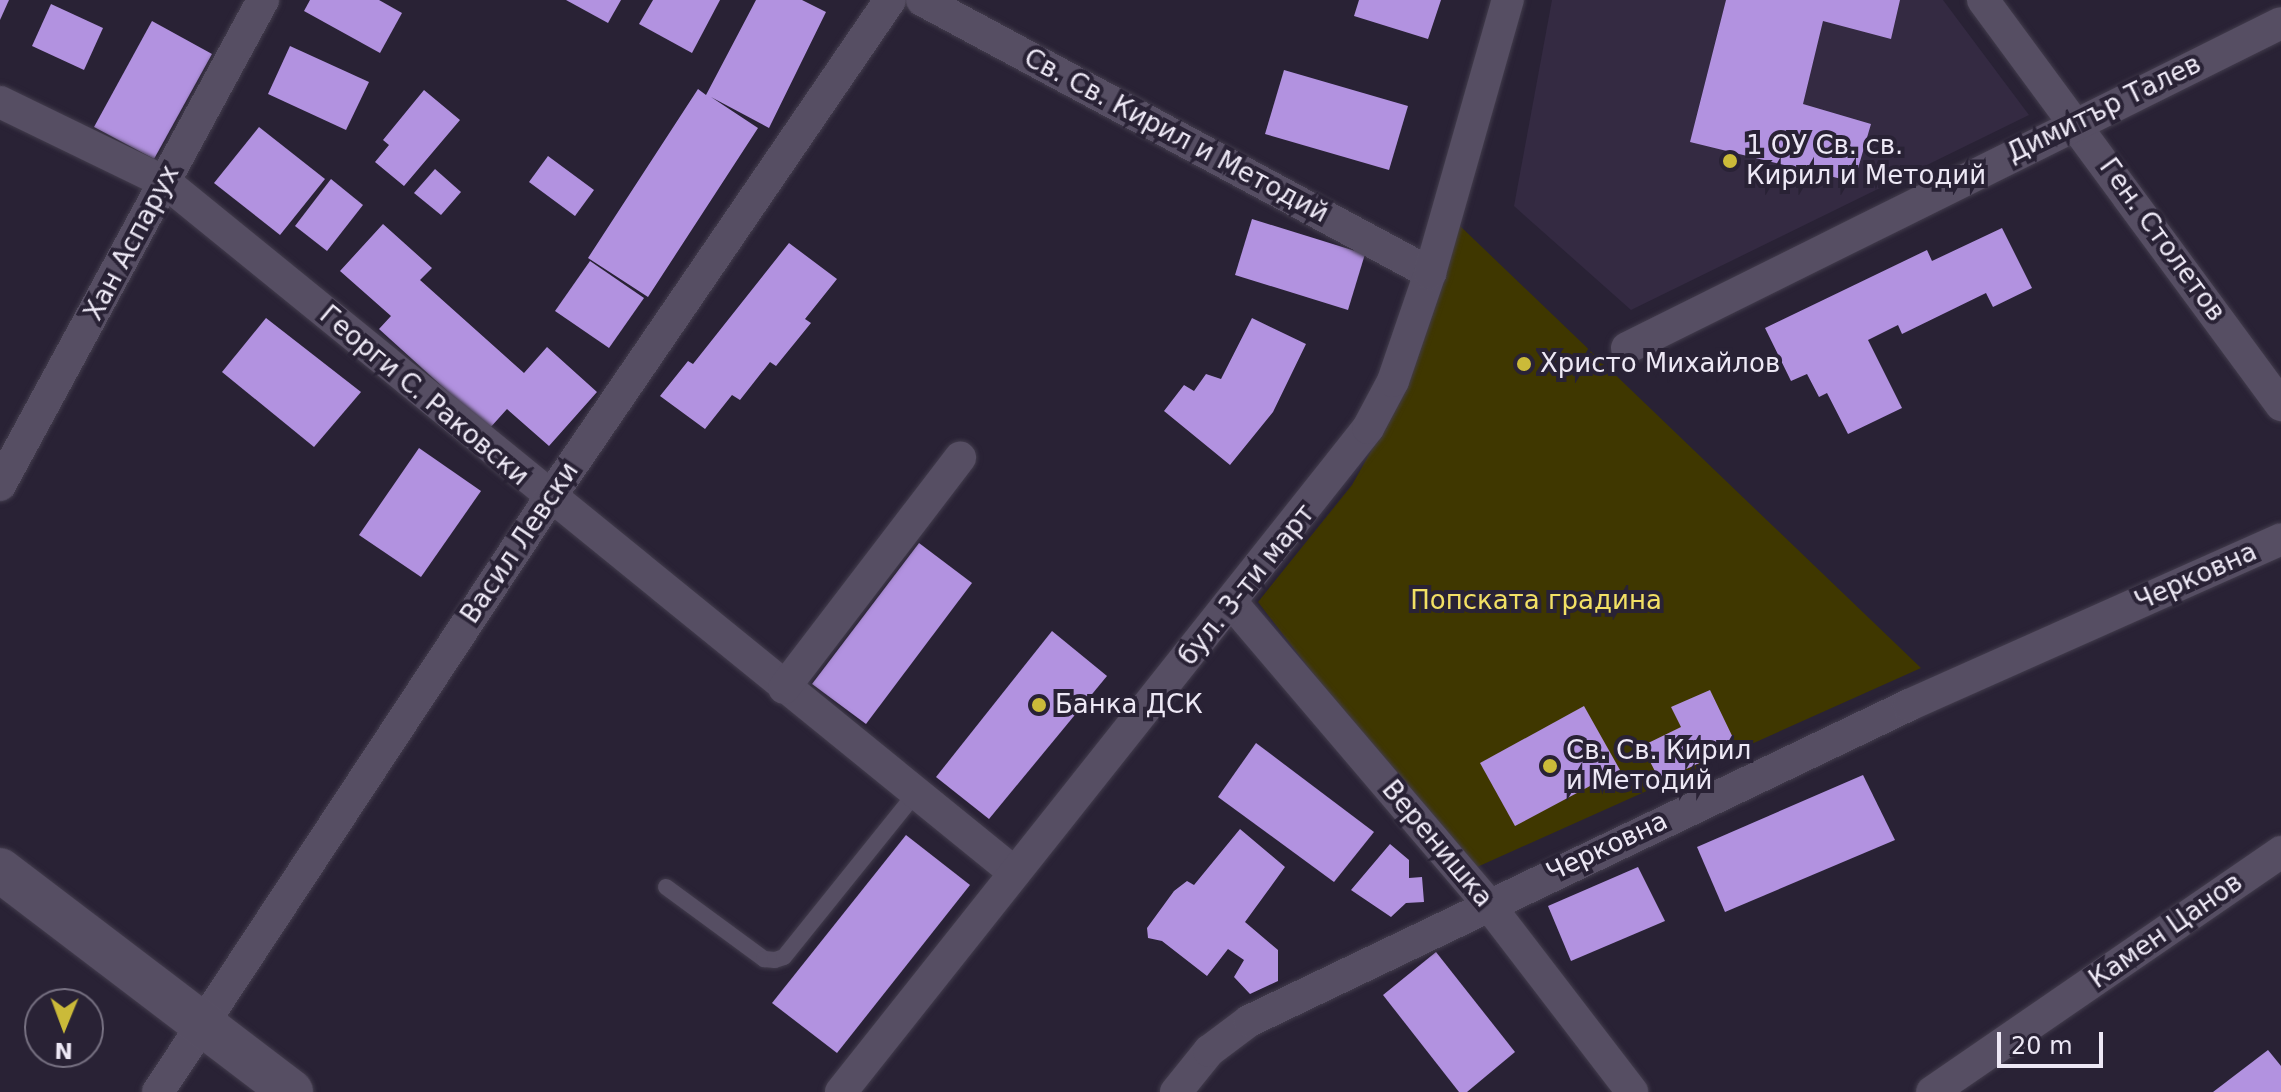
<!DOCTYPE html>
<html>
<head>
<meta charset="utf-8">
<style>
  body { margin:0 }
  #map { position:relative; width:2281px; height:1092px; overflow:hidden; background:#292235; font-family:"DejaVu Sans",sans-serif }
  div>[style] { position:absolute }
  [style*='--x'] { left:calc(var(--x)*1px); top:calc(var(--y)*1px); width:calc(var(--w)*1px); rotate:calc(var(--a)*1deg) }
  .built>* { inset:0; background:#342a42 }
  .green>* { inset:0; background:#3f3700 }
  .building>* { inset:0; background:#b292e0 }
  .roads { filter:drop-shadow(0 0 2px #423c4c) drop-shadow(0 0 2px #423c4c) }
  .lane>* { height:16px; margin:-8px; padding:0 8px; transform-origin:8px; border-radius:8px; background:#564e63 }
  .street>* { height:32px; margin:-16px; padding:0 16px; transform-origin:16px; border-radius:16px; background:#564e63 }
  .secondary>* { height:44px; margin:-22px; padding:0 22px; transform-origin:22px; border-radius:22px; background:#564e63 }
  .dots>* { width:22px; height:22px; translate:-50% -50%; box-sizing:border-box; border:4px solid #292235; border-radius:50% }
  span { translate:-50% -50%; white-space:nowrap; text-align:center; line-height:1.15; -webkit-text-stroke:8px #292235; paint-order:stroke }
  .street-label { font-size:26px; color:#ede8f5 }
  .poi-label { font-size:26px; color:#ede8f5 }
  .left { translate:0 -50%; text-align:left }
  .park-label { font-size:26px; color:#f2e064 }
  .north { position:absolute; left:24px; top:988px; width:80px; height:80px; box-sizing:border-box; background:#292235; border:2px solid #777182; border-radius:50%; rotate:181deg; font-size:22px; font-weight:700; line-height:32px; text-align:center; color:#ede8f5 }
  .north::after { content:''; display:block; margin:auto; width:28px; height:36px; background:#cbba39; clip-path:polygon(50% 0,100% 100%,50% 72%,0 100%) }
  .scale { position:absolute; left:1997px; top:1032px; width:106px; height:36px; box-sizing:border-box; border:4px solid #ede8f5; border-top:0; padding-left:10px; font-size:24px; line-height:28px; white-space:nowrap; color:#ede8f5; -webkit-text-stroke:6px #292235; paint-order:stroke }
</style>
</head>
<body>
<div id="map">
  <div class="built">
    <i style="clip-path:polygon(1552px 0,1943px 0,2029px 115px,1631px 310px,1514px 206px)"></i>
  </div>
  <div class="green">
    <i style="clip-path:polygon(1458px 224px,1921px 668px,1466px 872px,1258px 602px,1352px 485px,1405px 390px)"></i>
  </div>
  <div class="building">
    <i style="clip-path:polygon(0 0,9px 0,0 20px)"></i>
    <i style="clip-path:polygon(310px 0,379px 0,402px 13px,380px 53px,304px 11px)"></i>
    <i style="clip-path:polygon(566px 0,621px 0,608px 23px)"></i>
    <i style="clip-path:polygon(653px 0,720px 0,692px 53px,639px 24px)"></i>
    <i style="clip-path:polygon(756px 0,802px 0,826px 12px,769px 128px,711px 97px,758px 128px,648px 297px,588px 258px,698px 89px,706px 95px)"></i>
    <i style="clip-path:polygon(1359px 0,1441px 0,1428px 39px,1354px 16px)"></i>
    <i style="clip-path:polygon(1726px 0,1900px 0,1891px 39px,1823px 21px,1803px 104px,1871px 124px,1854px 182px,1690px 142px)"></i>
    <i style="clip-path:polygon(51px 4px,103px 28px,84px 70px,32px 46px)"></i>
    <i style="clip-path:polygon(152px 21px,212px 54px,154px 159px,94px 127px)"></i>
    <i style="clip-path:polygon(290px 46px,369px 82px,346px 130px,268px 94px)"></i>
    <i style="clip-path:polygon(1284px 70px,1408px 106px,1389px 170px,1265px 134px)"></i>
    <i style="clip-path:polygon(424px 90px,460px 120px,404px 186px,375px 162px,389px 145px,383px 140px)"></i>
    <i style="clip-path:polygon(259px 127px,325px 179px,280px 235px,214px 183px)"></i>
    <i style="clip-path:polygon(548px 156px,594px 190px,575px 216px,529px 182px)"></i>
    <i style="clip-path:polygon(435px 169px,461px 192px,441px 215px,414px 193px)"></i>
    <i style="clip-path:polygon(331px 179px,363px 205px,327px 251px,295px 226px)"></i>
    <i style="clip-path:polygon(1252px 219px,1365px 254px,1348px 310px,1235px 275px)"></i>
    <i style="clip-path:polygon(383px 224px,432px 268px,420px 280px,524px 373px,547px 347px,597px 392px,549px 446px,507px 409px,489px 429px,379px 329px,391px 316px,340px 271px)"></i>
    <i style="clip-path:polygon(2002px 228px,2032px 288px,1993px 307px,1986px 293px,1902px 334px,1898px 325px,1868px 340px,1902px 408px,1848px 434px,1827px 393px,1819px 397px,1807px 374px,1791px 381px,1765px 328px,1927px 250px,1932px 261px)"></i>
    <i style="clip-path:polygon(789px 243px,837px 279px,805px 319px,811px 323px,776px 366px,770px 362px,740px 400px,732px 395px,705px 429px,660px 396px,688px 361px,693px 364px)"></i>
    <i style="clip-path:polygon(590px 261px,644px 298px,609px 348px,555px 311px)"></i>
    <i style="clip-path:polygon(266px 318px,361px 392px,314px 447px,222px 372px)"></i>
    <i style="clip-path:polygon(1252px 318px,1306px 344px,1273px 412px,1230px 465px,1164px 411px,1184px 385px,1194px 391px,1206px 374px,1221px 379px)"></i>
    <i style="clip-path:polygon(419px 448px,481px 491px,421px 577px,359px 535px)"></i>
    <i style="clip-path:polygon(919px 543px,972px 583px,866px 724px,812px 684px)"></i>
    <i style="clip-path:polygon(1052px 631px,1107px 676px,989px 819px,936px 777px)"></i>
    <i style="clip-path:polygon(1710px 690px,1737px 746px,1660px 781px,1642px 746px,1681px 727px,1671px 707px)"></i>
    <i style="clip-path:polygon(1584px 706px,1620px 770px,1515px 826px,1480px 763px)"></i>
    <i style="clip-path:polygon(1256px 743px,1374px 832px,1334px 882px,1218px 797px)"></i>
    <i style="clip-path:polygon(1863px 775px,1895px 840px,1725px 912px,1697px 847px)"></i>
    <i style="clip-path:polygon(1240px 829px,1285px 867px,1245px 922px,1278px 950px,1278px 981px,1250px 994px,1234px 977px,1244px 960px,1228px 949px,1207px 976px,1162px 941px,1148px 938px,1147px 928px,1174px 891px,1187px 881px,1194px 885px)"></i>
    <i style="clip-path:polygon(906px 835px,970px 885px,837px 1053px,772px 1003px)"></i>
    <i style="clip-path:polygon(1390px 844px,1409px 860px,1409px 878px,1422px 877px,1424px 902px,1406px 903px,1391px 917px,1351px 890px)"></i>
    <i style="clip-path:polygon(1638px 867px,1665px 921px,1571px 961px,1548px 906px)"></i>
    <i style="clip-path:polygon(1436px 952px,1515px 1052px,1467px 1092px,1459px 1092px,1383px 995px)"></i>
    <i style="clip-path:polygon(2268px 1050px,2281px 1066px,2281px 1092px,2213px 1092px)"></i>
  </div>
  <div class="roads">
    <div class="lane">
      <i style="--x:666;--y:887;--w:122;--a:36.3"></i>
      <i style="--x:764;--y:959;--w:11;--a:5"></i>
      <i style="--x:775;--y:960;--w:9;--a:-18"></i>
      <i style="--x:784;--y:957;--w:209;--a:-51.2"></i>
    </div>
    <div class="street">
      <i style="--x:922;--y:0;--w:577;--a:28.25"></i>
      <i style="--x:1983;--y:0;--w:503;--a:53.65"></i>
      <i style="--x:0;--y:102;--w:183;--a:25.9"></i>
      <i style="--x:165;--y:182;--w:1095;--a:39.11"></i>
      <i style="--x:1627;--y:348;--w:730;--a:-26.42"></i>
      <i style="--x:0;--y:485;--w:552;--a:-61.53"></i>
      <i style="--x:1232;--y:603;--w:395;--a:49.6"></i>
      <i style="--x:1488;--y:904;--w:237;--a:52.5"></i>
      <i style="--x:784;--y:688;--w:290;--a:-52.6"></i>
      <i style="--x:158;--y:1092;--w:710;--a:-56.6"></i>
      <i style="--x:549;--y:499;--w:604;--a:-55.65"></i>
      <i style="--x:841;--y:1092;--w:848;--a:-51.56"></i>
      <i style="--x:1368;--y:428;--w:53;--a:-62"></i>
      <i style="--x:1393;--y:381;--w:114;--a:-71.1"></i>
      <i style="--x:1430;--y:273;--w:284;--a:-74.1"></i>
      <i style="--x:1176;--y:1092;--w:53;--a:-51.2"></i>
      <i style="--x:1209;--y:1051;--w:50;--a:-36.9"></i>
      <i style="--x:1249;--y:1021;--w:732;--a:-25.58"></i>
      <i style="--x:1909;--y:705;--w:407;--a:-24"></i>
      <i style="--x:1932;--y:1092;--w:424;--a:-34.5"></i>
    </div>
    <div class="secondary">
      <i style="--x:0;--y:870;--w:366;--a:37.3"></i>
    </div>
  </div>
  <div class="dots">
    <i style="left:1730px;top:161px;background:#cbba39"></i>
    <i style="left:1524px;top:364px;background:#cbba39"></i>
    <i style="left:1039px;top:705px;background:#cbba39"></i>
    <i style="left:1550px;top:766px;background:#cbba39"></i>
  </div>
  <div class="street-label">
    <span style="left:2104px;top:109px;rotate:-26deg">Димитър Талев</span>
    <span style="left:1176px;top:136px;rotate:28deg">Св. Св. Кирил и Методий</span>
    <span style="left:2162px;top:240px;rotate:54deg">Ген. Столетов</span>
    <span style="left:132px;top:243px;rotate:-62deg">Хан Аспарух</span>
    <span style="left:424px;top:396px;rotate:40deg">Георги С. Раковски</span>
    <span style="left:520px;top:543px;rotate:-56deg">Васил Левски</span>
    <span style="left:2196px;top:577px;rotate:-24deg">Черковна</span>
    <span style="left:1247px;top:585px;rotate:-51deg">бул. 3-ти март</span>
    <span style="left:1437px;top:844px;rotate:50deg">Веренишка</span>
    <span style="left:1607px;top:847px;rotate:-25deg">Черковна</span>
    <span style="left:2166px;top:931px;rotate:-35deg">Камен Цанов</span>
  </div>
  <div class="poi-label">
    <span class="left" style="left:1746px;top:161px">1 ОУ Св. св.<br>Кирил и Методий</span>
    <span class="left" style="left:1540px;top:364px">Христо Михайлов</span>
    <span class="left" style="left:1055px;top:705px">Банка ДСК</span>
    <span class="left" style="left:1566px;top:766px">Св. Св. Кирил<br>и Методий</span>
  </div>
  <div class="park-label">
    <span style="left:1536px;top:601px">Попската градина</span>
  </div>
  <div class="north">N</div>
  <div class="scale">20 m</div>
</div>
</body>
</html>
